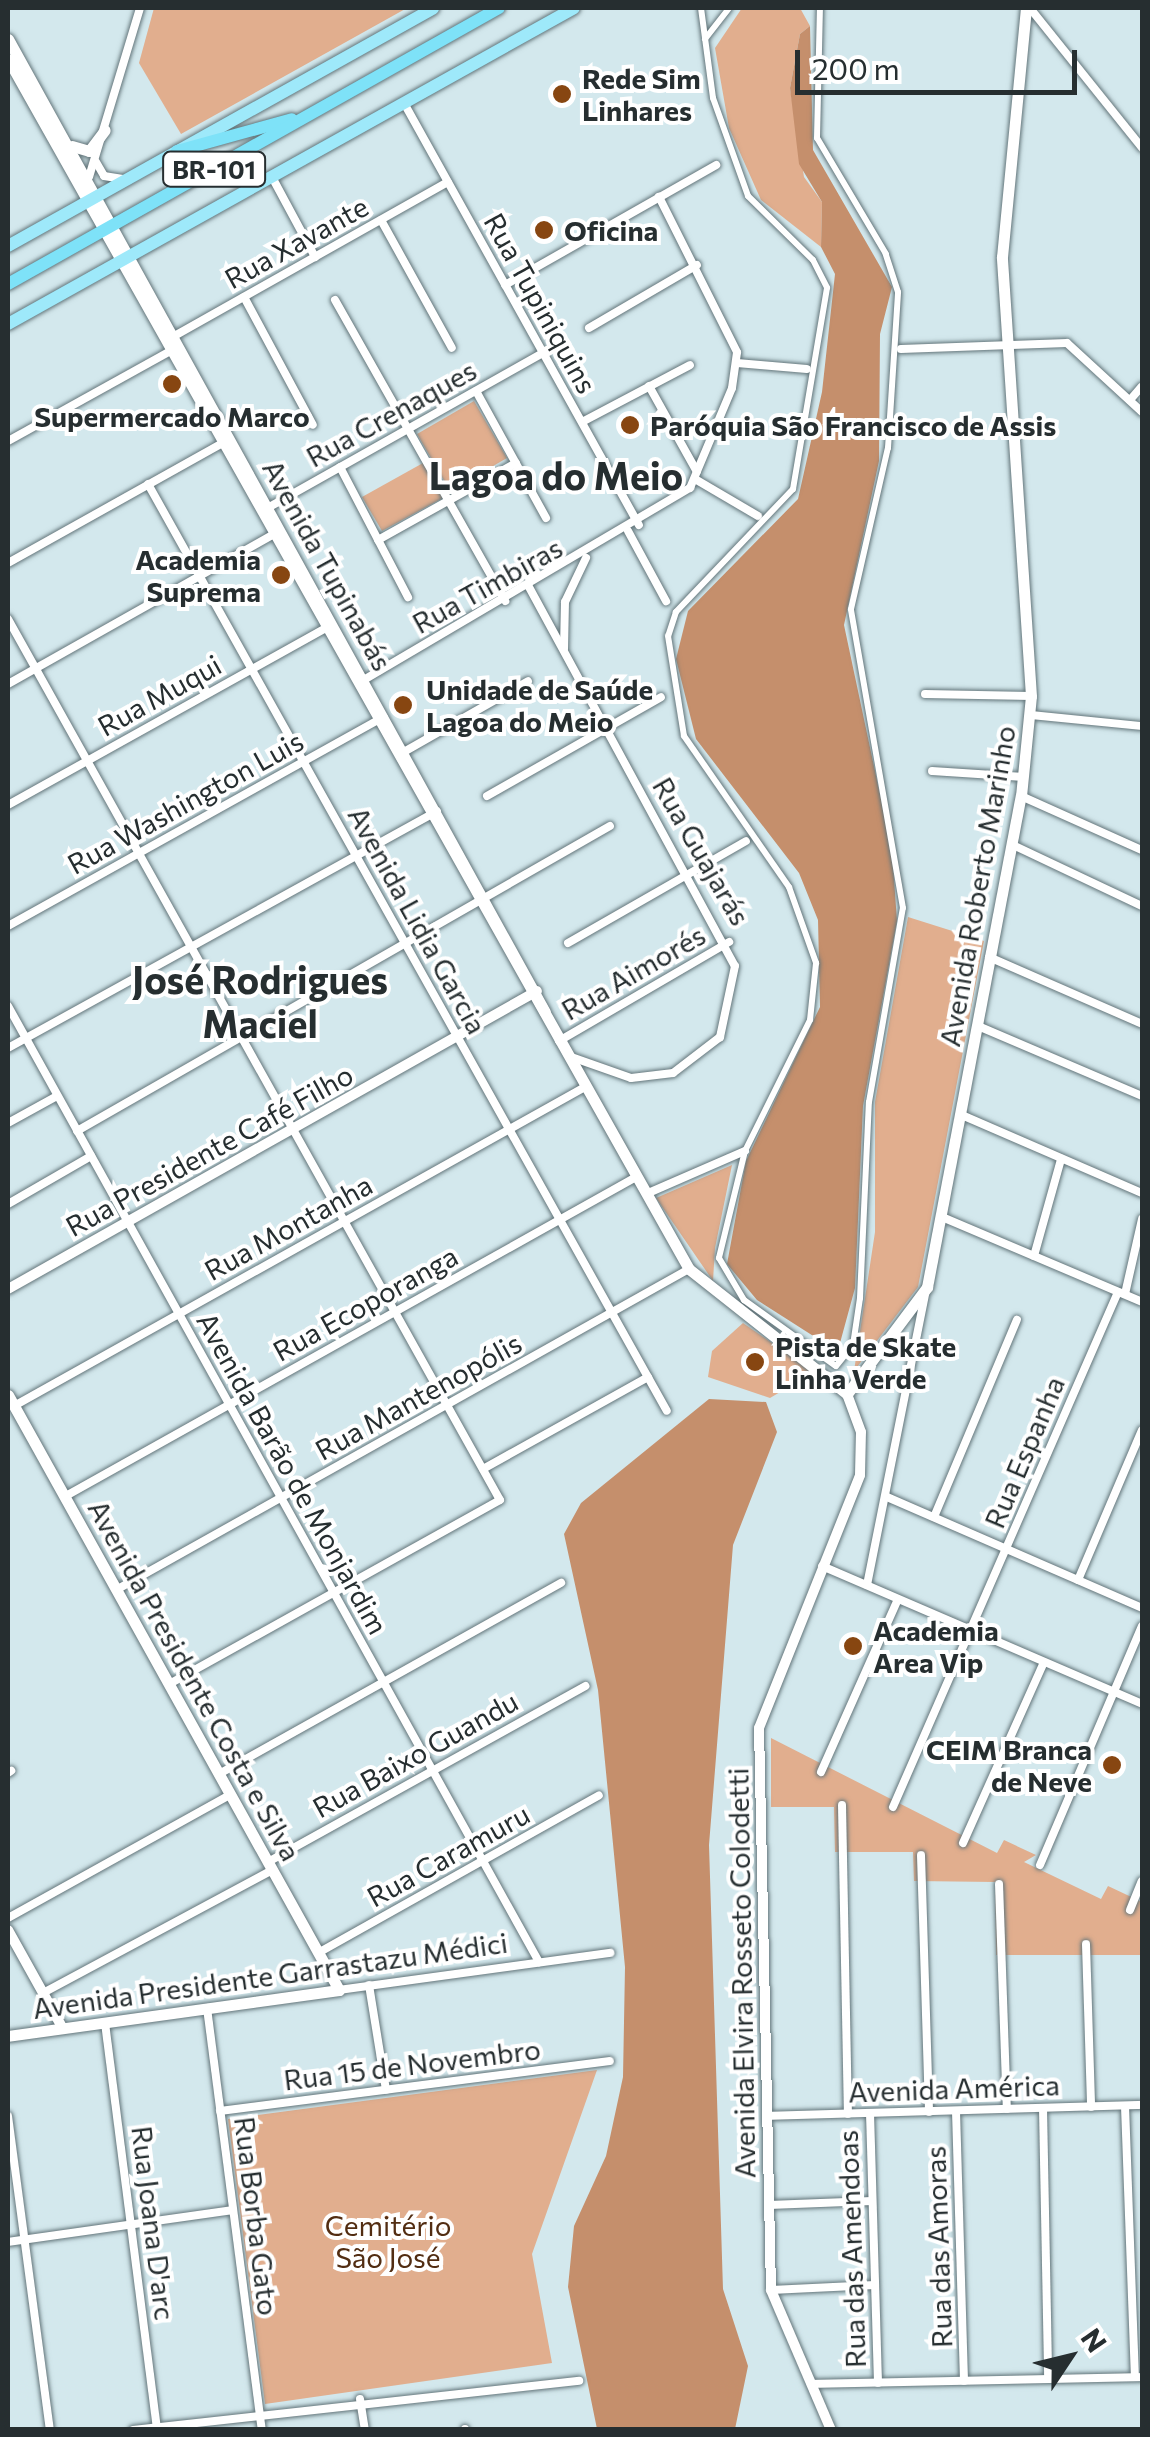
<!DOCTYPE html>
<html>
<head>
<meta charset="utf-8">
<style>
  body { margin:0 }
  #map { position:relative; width:1150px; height:2437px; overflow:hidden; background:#d3e8ed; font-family:Commissioner,sans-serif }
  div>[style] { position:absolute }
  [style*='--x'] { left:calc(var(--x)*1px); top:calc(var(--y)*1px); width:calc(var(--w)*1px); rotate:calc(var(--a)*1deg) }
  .green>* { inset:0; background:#e1ae8e }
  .water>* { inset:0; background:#c58f6c }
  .roads { filter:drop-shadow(0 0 2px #63757a) drop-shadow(0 0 2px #63757a) }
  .pedestrian>* { height:6px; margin:-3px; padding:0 3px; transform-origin:3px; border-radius:3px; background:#fff }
  .minor>* { height:8px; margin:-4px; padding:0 4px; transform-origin:4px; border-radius:4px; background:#fff }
  .tertiary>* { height:10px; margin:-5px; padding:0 5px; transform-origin:5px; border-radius:5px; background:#fff }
  .secondary>* { height:11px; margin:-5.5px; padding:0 5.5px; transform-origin:5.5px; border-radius:5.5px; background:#fff }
  .primary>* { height:12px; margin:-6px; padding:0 6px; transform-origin:6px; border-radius:6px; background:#9ee9fa }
  .trunk>* { height:12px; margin:-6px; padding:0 6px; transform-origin:6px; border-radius:6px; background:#7ee2f8 }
  .dots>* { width:28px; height:28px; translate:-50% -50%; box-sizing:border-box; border:5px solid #fff; border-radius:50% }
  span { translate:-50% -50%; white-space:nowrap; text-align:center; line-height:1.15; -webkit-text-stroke:8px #fff; paint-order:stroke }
  .shield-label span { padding:2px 8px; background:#fff; border:2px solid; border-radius:8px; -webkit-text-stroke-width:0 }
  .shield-label { font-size:25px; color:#262e30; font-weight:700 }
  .poi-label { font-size:28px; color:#262e30; font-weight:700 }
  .left { translate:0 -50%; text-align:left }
  .right { translate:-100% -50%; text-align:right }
  .street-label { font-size:28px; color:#262e30 }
  .park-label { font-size:28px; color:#522d12 }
  .district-label { font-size:38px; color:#262e30; font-weight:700 }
  .frame { position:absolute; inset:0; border:10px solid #262e30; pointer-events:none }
  .north { position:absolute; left:1020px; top:2307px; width:100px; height:100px; -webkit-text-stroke:8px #fff; paint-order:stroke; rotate:55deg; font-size:28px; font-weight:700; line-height:40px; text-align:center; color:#262e30 }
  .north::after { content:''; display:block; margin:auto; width:35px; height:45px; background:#262e30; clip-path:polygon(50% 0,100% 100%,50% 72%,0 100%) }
  .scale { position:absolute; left:795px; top:50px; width:282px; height:45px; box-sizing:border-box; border:5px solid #262e30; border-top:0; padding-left:12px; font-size:30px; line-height:35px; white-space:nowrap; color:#262e30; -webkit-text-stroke:8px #fff; paint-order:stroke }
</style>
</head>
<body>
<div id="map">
  <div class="green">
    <i style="clip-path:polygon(154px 8px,407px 8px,181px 134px,139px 63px)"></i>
    <i style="clip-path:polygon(742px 8px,800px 8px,810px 26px,800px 34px,790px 88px,804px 177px,822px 202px,821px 247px,761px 200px,729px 128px,715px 48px)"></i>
    <i style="clip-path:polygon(474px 401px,507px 458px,450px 491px,417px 434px)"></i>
    <i style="clip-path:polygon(423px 463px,443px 498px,382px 531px,362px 497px)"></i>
    <i style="clip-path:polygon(908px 917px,984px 941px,918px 1287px,854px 1371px,875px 1232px,875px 1102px)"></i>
    <i style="clip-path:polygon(732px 1165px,715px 1248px,713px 1281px,656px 1198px)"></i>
    <i style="clip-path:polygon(743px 1323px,814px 1372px,770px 1398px,708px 1377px,712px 1351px)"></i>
    <i style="clip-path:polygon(771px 1738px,997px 1853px,1004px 1840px,1036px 1855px,1024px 1862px,1101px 1899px,1108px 1886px,1142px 1902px,1142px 1955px,996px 1955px,995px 1882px,914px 1881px,913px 1852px,835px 1852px,834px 1807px,771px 1807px)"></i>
    <i style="clip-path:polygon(597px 2070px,532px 2254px,552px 2363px,265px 2404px,228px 2119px)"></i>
  </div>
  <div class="water">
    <i style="clip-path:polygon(810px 26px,813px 150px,892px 287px,880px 334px,879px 461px,844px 625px,892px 851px,897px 921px,863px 1106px,855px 1288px,840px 1343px,829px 1346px,757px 1300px,727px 1264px,746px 1161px,820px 1007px,818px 920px,799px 873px,696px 739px,676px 659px,688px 611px,798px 499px,822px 392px,835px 274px,821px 247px,822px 202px,799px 164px,790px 88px,800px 34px)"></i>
    <i style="clip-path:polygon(709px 1399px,766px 1402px,777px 1432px,733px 1545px,709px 1845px,723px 2289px,748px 2366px,735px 2429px,597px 2429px,568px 2287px,574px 2226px,606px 2156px,623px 2077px,625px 1967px,598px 1690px,564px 1534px,581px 1503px)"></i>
  </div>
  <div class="roads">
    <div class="pedestrian">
      <i style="--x:701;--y:8;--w:91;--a:82.4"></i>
      <i style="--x:713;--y:98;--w:104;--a:70.3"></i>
      <i style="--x:748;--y:196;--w:91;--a:44.6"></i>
      <i style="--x:813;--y:260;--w:31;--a:63"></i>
      <i style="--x:827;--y:288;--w:204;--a:99.6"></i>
      <i style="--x:793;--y:489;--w:170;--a:133.6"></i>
      <i style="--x:676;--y:612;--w:25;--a:108"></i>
      <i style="--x:668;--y:636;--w:101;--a:80.9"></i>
      <i style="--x:684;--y:736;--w:184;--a:55.2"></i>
      <i style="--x:789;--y:887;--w:81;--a:70.4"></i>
      <i style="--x:816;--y:963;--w:57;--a:96"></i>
      <i style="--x:810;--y:1020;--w:146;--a:116.4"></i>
      <i style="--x:745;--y:1151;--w:110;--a:103.7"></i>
      <i style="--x:719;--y:1258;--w:49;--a:59.2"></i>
      <i style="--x:744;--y:1300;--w:113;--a:35.7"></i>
      <i style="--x:836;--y:1366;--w:27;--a:-51"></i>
      <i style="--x:853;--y:1345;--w:48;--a:-81.5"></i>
      <i style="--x:860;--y:1298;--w:196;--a:-87.4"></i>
      <i style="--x:869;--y:1102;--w:197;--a:-80.1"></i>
      <i style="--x:903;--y:908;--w:303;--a:-99.9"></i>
      <i style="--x:851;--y:609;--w:165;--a:-77.1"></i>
      <i style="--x:888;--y:448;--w:156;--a:-86.3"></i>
      <i style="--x:898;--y:292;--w:40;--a:-108"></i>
      <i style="--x:886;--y:254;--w:135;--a:-120.7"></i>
      <i style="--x:817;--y:138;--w:130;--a:-88.7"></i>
      <i style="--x:705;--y:39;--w:39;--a:-52"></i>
    </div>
    <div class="minor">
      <i style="--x:1030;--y:8;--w:179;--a:51.3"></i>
      <i style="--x:404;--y:103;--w:483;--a:60.9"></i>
      <i style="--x:96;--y:162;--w:16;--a:60"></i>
      <i style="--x:104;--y:176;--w:19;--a:9"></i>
      <i style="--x:89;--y:177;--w:177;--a:-73.2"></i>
      <i style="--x:272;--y:177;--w:91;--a:61.7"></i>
      <i style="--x:381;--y:220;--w:146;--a:61"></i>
      <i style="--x:505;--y:285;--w:243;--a:-29.6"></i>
      <i style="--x:244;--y:297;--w:145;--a:61.7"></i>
      <i style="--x:335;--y:300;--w:346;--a:60.5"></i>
      <i style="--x:589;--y:328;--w:125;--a:-30.3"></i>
      <i style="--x:169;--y:339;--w:320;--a:-29.4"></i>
      <i style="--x:901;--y:349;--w:166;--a:-2.1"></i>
      <i style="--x:1067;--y:343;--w:102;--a:42.6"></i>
      <i style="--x:737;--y:363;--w:70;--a:4.9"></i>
      <i style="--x:649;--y:386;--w:98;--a:60.8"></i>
      <i style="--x:476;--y:391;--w:145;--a:61.1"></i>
      <i style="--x:1130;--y:400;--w:18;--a:-49"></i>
      <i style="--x:582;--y:422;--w:122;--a:-27.8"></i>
      <i style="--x:8;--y:441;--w:190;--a:-29"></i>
      <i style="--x:340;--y:467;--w:147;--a:62.4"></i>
      <i style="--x:695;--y:479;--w:73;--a:30.4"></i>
      <i style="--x:148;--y:484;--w:1062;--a:60.76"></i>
      <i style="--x:264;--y:510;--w:320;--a:-29.4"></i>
      <i style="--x:628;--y:531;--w:80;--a:61.5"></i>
      <i style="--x:378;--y:540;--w:158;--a:-29.2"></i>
      <i style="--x:8;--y:563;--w:250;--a:-29.2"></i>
      <i style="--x:529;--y:587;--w:431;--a:61.5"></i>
      <i style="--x:735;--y:966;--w:73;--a:101.9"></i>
      <i style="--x:720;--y:1037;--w:59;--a:142.5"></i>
      <i style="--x:673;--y:1073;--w:42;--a:173.2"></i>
      <i style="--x:631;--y:1078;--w:64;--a:-160.7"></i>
      <i style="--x:8;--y:619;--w:1009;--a:60.82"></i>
      <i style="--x:500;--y:1500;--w:379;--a:150.9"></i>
      <i style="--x:564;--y:649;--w:47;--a:-88.8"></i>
      <i style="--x:565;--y:602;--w:49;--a:-64.5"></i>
      <i style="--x:362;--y:681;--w:381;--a:-30.5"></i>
      <i style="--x:690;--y:488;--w:108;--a:-67.2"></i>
      <i style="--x:732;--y:388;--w:36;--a:-82"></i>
      <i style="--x:737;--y:352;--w:174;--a:-116.7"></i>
      <i style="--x:8;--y:684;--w:310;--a:-29.4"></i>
      <i style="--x:925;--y:694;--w:106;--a:1.1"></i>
      <i style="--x:1031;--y:715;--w:112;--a:5.7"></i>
      <i style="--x:402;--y:753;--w:145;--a:-29.7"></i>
      <i style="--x:932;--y:771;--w:92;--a:3.7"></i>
      <i style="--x:487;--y:796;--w:200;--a:-29.6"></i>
      <i style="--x:1021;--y:796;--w:133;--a:24.1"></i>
      <i style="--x:8;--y:805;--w:370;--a:-29.1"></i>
      <i style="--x:1015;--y:846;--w:140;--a:25.3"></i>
      <i style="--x:8;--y:926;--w:430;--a:-29.1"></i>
      <i style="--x:568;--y:943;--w:205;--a:-29.8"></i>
      <i style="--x:989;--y:957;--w:167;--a:23.6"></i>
      <i style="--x:8;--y:1006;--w:1094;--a:60.95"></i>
      <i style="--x:978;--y:1026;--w:178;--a:23.1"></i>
      <i style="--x:559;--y:1041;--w:197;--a:-30.2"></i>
      <i style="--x:8;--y:1048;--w:490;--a:-28.9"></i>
      <i style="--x:964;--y:1116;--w:194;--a:23.4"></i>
      <i style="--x:8;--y:1123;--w:56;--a:-28.9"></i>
      <i style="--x:77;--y:1131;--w:614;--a:-29.78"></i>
      <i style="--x:646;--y:1194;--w:108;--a:-23.5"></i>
      <i style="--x:8;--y:1204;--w:96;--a:-30"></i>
      <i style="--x:942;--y:1217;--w:217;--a:23"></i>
      <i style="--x:1034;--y:1256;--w:101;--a:-74.4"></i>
      <i style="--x:1125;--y:1294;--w:77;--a:-77.2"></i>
      <i style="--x:14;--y:1406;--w:654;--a:-29.19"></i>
      <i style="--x:483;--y:1469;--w:189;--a:-29.1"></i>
      <i style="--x:64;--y:1497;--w:655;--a:-29.22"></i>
      <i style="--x:887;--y:1497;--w:278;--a:23.5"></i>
      <i style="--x:934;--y:1517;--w:214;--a:-67.2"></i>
      <i style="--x:822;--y:1566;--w:348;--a:23.3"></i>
      <i style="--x:1078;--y:1580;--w:163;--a:-66.9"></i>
      <i style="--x:867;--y:1585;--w:300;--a:-78.7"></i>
      <i style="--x:116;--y:1590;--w:657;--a:-29.26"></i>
      <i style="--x:821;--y:1772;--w:189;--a:-66"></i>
      <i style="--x:8;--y:1773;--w:4;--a:-34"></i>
      <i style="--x:219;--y:1774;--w:392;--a:-29.2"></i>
      <i style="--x:842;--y:1805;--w:309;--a:88.9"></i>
      <i style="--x:893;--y:1807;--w:562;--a:-66.4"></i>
      <i style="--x:963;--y:1843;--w:198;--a:-65.9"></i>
      <i style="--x:921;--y:1855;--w:257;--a:88.2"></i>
      <i style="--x:268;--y:1862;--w:363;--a:-29"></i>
      <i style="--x:1040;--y:1865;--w:260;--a:-66.9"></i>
      <i style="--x:999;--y:1884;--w:225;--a:88"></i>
      <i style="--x:1130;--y:1910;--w:31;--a:-68"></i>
      <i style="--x:8;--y:1918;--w:254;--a:-29"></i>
      <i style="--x:1086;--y:1944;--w:163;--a:88.2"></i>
      <i style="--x:318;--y:1953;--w:322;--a:-29.3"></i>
      <i style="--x:369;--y:1985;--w:106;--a:80.8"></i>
      <i style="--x:339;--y:1990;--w:274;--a:-7.8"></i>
      <i style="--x:43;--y:1993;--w:260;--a:-28.2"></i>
      <i style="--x:207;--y:2008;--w:426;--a:82.6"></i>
      <i style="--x:105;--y:2023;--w:410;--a:82.7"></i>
      <i style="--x:1125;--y:2106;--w:271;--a:87.9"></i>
      <i style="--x:1043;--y:2108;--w:271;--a:88.9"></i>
      <i style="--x:220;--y:2111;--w:393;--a:-7.3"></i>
      <i style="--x:956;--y:2111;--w:270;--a:88.3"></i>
      <i style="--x:870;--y:2113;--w:270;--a:88.3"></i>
      <i style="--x:8;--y:2116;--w:317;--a:82.4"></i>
      <i style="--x:767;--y:2116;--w:375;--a:-1.7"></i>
      <i style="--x:769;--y:2205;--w:103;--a:-2.2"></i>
      <i style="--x:8;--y:2242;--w:227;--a:-8.1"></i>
      <i style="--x:771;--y:2290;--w:104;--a:-2.8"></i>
      <i style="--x:811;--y:2384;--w:331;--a:-1.2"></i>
      <i style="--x:360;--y:2399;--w:31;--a:81"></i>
      <i style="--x:465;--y:2429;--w:1;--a:90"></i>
      <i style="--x:133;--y:2430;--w:449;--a:-6.3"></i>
    </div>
    <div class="tertiary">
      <i style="--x:8;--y:1289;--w:607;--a:-29.39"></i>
      <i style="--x:8;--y:1930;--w:113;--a:60.9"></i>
      <i style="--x:831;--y:2430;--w:152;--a:-113.2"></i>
      <i style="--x:771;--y:2290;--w:562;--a:-91.22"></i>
      <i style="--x:759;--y:1728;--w:272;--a:-68.2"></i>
      <i style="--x:860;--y:1475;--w:43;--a:-88.7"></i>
      <i style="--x:861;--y:1432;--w:40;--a:-110.2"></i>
    </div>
    <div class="secondary">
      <i style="--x:8;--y:39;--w:1111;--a:61.11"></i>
      <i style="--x:8;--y:59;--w:1388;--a:60.63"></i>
      <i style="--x:689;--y:1269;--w:201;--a:38.3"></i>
      <i style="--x:847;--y:1394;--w:134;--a:-53.2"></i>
      <i style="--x:927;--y:1287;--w:500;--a:-79.2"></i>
      <i style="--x:1021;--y:796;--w:100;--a:-84.3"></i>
      <i style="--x:1031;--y:696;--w:440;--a:-93.8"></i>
      <i style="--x:1002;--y:257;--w:250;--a:-84.5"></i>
      <i style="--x:72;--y:146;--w:18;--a:16"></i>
      <i style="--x:89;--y:151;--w:26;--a:-53"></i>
      <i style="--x:8;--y:1395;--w:681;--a:60.91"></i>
      <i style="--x:339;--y:1990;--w:334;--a:172.1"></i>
    </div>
    <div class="primary">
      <i style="--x:8;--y:246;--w:487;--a:-29.2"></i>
      <i style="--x:8;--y:324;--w:648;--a:-29.17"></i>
    </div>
    <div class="trunk">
      <i style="--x:177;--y:151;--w:119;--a:-15.5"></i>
      <i style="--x:8;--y:284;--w:563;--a:-29.34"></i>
    </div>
  </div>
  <div class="dots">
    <i style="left:562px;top:94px;background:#874611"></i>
    <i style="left:544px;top:230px;background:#874611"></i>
    <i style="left:172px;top:384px;background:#874611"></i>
    <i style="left:630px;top:425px;background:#874611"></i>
    <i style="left:281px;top:575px;background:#874611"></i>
    <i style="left:403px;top:705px;background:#874611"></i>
    <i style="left:755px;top:1362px;background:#874611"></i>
    <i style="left:853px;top:1646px;background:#874611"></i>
    <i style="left:1112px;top:1765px;background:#874611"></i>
  </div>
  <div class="shield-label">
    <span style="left:214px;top:169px">BR-101</span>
  </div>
  <div class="poi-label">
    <span class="left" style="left:582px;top:94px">Rede Sim<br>Linhares</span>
    <span class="left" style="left:564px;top:230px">Oficina</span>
    <span style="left:172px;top:416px">Supermercado Marco</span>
    <span class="left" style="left:650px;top:425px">Paróquia São Francisco de Assis</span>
    <span class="right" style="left:261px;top:575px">Academia<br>Suprema</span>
    <span class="left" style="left:426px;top:705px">Unidade de Saúde<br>Lagoa do Meio</span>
    <span class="left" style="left:775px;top:1362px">Pista de Skate<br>Linha Verde</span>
    <span class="left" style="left:873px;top:1646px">Academia<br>Area Vip</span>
    <span class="right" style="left:1092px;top:1765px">CEIM Branca<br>de Neve</span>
  </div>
  <div class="street-label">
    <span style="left:296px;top:242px;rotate:-29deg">Rua Xavante</span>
    <span style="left:541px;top:303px;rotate:61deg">Rua Tupiniquins</span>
    <span style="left:391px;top:413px;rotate:-29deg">Rua Crenaques</span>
    <span style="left:328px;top:565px;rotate:61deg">Avenida Tupinabás</span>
    <span style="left:487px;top:585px;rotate:-29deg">Rua Timbiras</span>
    <span style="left:159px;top:695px;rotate:-29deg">Rua Muqui</span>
    <span style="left:185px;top:802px;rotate:-29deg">Rua Washington Luis</span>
    <span style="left:702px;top:851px;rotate:60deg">Rua Guajarás</span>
    <span style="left:977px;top:886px;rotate:-80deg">Avenida Roberto Marinho</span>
    <span style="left:418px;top:920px;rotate:61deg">Avenida Lidia Garcia</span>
    <span style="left:633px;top:972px;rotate:-30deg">Rua Aimorés</span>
    <span style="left:209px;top:1150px;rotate:-29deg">Rua Presidente Café Filho</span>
    <span style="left:288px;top:1227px;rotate:-29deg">Rua Montanha</span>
    <span style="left:365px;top:1303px;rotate:-29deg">Rua Ecoporanga</span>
    <span style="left:418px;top:1396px;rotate:-29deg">Rua Mantenopólis</span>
    <span style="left:1024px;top:1452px;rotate:-67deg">Rua Espanha</span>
    <span style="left:293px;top:1473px;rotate:61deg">Avenida Barão de Monjardim</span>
    <span style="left:195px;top:1680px;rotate:61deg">Avenida Presidente Costa e Silva</span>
    <span style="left:415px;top:1754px;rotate:-29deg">Rua Baixo Guandu</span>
    <span style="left:448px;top:1855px;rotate:-29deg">Rua Caramuru</span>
    <span style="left:741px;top:1973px;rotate:-91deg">Avenida Elvira Rosseto Colodetti</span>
    <span style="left:270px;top:1975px;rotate:-8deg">Avenida Presidente Garrastazu Médici</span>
    <span style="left:412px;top:2064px;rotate:-7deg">Rua 15 de Novembro</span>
    <span style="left:954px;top:2088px;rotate:-2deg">Avenida América</span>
    <span style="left:257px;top:2216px;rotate:83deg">Rua Borba Gato</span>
    <span style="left:154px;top:2223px;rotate:83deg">Rua Joana D'arc</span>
    <span style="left:938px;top:2247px;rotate:-92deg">Rua das Amoras</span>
    <span style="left:851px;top:2249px;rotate:-92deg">Rua das Amendoas</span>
  </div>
  <div class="park-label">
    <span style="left:388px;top:2241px">Cemitério<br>São José</span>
  </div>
  <div class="district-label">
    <span style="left:556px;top:475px">Lagoa do Meio</span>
    <span style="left:260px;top:1001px">José Rodrigues<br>Maciel</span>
  </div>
  <div class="frame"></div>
  <div class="north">N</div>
  <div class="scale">200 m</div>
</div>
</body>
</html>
